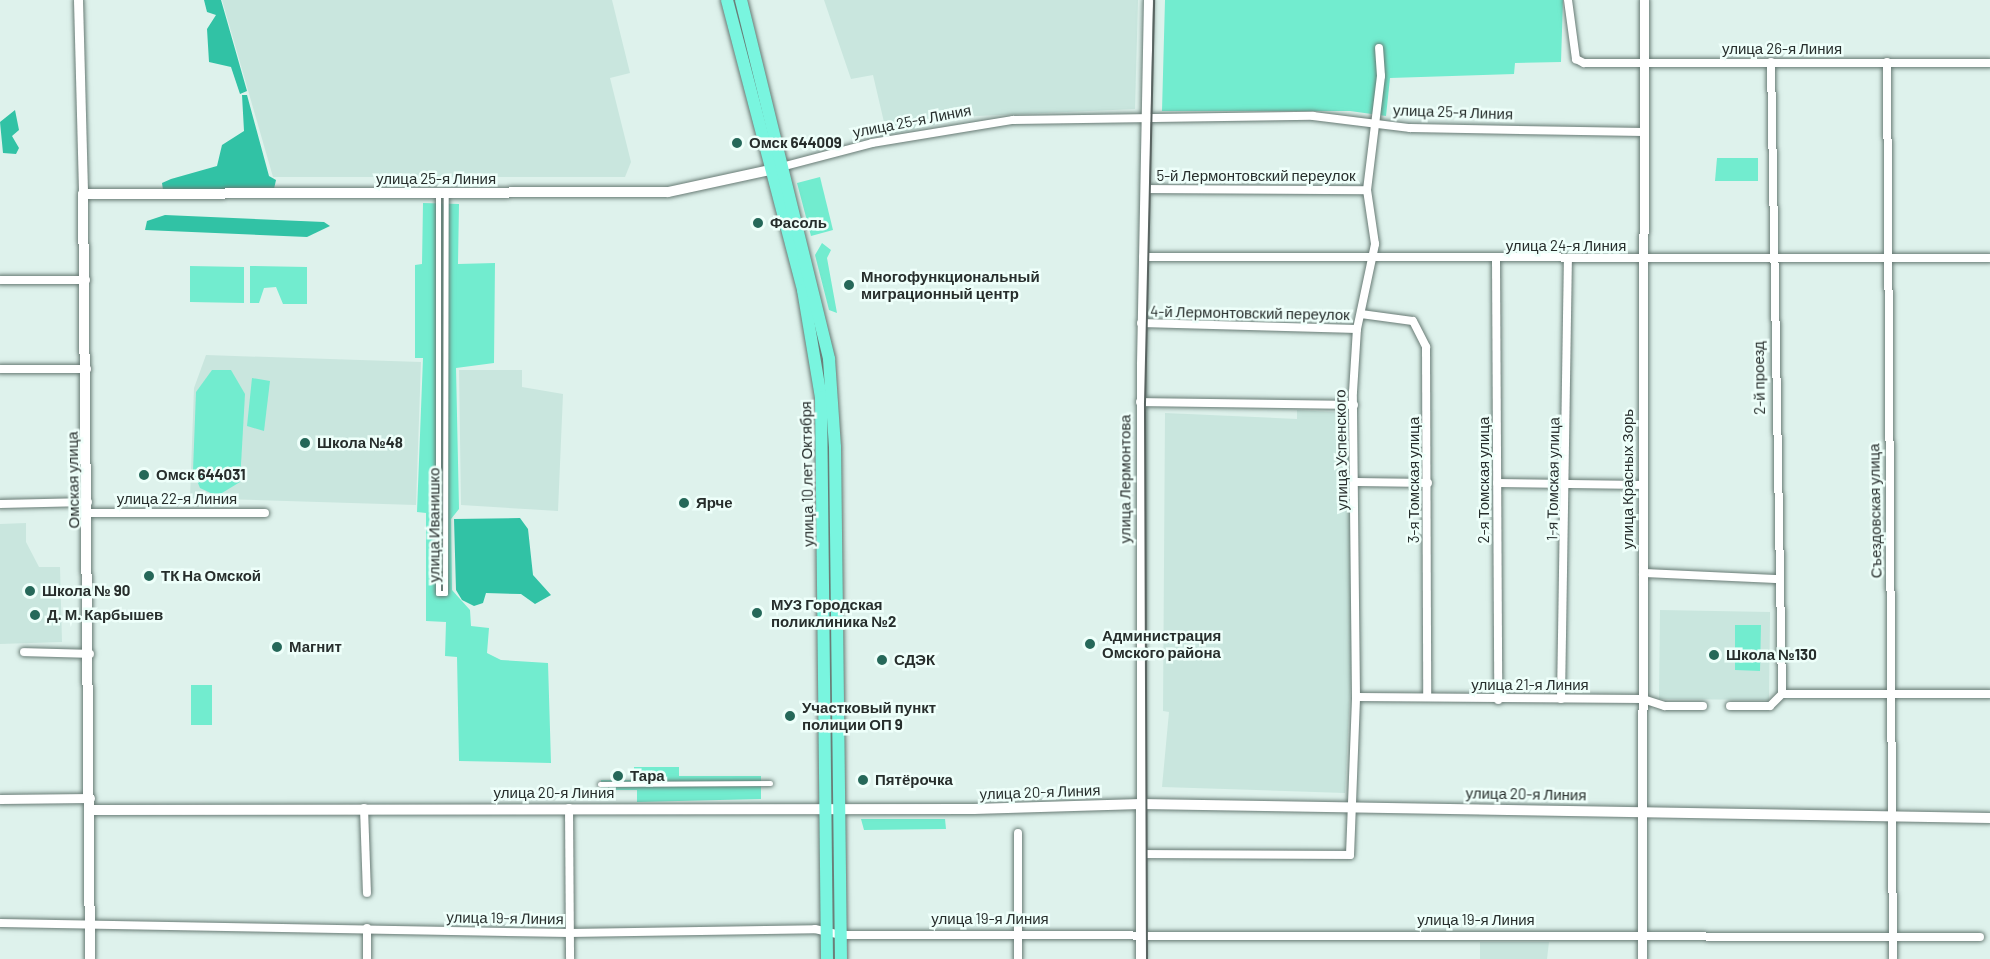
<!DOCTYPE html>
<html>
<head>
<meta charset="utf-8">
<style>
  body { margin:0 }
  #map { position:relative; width:1990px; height:959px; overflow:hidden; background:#def2ec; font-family:Barlow,sans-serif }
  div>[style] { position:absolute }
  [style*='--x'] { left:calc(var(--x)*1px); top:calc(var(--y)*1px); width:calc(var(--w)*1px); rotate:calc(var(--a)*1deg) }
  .built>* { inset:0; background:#c9e6de }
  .green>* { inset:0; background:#72eccf }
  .forest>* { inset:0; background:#31c2a5 }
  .roads { filter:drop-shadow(0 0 2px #677a74) drop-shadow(0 0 2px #677a74) }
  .pedestrian>* { height:5px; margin:-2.5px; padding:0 2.5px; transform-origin:2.5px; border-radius:2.5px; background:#fff }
  .minor>* { height:8px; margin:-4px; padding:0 4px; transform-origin:4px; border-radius:4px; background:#fff }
  .tertiary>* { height:9px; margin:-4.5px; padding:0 4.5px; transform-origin:4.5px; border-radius:4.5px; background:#fff }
  .secondary>* { height:10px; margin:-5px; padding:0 5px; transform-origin:5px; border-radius:5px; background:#fff }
  .primary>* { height:12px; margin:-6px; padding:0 6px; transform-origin:6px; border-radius:6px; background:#79f5df }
  .tram>* { height:1.5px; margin:-0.75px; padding:0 0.75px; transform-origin:0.75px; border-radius:0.75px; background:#596461 }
  .dots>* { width:16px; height:16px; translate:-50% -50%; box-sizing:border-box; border:3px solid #eefffa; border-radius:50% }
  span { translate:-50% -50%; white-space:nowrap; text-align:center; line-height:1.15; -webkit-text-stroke:5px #eefffa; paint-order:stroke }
  .street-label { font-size:15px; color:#272e2c }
  .poi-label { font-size:15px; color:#272e2c; font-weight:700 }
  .left { translate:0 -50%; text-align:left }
</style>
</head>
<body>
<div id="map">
  <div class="built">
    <i style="clip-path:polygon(222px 0,612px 0,630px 73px,610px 78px,631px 162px,625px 177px,273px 177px)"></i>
    <i style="clip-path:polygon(824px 0,1138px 0,1135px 109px,976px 116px,887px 135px,873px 75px,851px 79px)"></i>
    <i style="clip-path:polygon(206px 355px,421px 362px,416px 505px,190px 498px,194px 388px)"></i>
    <i style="clip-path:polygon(459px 370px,522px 370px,522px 387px,563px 394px,558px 511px,461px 505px)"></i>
    <i style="clip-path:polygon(1297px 410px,1351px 413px,1353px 632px,1345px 793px,1162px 787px,1169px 712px,1163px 711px,1165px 413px,1297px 419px)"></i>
    <i style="clip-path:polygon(26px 523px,26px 542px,39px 567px,60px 567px,62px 642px,0 644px,0 524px)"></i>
    <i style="clip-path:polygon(1660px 610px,1770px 612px,1769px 700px,1659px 699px)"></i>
    <i style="clip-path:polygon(1480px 942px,1549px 942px,1547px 959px,1480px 959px)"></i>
  </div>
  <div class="green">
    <i style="clip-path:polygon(1165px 0,1563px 0,1561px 62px,1515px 63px,1514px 74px,1390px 78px,1386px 116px,1350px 111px,1162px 111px)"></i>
    <i style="clip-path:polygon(1717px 158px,1758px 158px,1758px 181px,1715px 181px)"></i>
    <i style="clip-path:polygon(820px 177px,833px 230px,811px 236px,797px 183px)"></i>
    <i style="clip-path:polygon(423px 203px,459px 204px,458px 264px,495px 263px,494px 363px,456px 368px,459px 509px,451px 519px,452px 590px,470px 610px,471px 626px,489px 628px,487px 653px,501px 660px,548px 663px,551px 763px,459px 761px,457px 657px,445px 656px,446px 622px,426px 621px,426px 513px,417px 512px,423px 358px,415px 358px,415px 265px,422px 264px)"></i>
    <i style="clip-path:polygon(822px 243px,831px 250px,827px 258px,837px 313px,829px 310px,815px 255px)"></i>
    <i style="clip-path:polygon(190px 266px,244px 267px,244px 303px,190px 302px)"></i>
    <i style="clip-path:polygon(250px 266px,307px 267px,307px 304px,283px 304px,276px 287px,264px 288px,259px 303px,250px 303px)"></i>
    <i style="clip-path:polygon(212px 370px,231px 370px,245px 394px,240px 482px,217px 496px,200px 488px,193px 471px,196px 392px)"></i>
    <i style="clip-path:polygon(252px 378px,270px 381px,264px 431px,247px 426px)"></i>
    <i style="clip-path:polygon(1735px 625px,1761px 625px,1760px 671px,1735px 670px)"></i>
    <i style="clip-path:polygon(191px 685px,212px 685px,212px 725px,191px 725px)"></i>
    <i style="clip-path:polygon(634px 767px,679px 767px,679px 776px,761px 776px,761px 799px,637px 802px,637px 790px,601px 790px,601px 780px,634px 780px)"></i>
    <i style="clip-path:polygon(861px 819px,945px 819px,946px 829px,864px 830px)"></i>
  </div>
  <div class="forest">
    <i style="clip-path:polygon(204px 0,221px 0,247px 91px,240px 94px,231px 67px,209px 62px,207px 29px,216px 15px,207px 12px)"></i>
    <i style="clip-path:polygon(242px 95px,247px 95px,269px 176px,276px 180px,274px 189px,163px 190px,162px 183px,171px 179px,217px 166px,222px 145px,244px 131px)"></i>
    <i style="clip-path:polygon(15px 110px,19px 130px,12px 136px,19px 148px,16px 154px,3px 153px,0 122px)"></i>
    <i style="clip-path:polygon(165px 215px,324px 222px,330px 226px,307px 237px,145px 230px,147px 221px)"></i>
    <i style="clip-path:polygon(520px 518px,528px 529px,533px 575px,551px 595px,535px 604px,521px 594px,486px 593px,483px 603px,474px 606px,462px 600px,456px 590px,454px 519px)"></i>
  </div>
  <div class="roads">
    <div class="pedestrian">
      <i style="--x:438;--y:194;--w:399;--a:90"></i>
      <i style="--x:438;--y:593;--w:7;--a:0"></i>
      <i style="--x:445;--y:593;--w:399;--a:-89.9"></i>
      <i style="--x:600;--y:784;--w:170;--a:-0.3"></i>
    </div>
    <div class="minor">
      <i style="--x:1568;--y:0;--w:60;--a:82.3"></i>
      <i style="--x:1576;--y:59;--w:9;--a:27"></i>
      <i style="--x:1584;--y:63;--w:406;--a:0"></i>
      <i style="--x:1771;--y:62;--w:632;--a:89"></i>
      <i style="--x:1887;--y:62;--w:897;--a:89.62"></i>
      <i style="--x:785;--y:166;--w:90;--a:-14.8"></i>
      <i style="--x:872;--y:143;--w:143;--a:-9.3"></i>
      <i style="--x:1013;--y:120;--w:300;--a:-0.8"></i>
      <i style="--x:1313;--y:116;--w:98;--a:7.1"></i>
      <i style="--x:1410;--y:128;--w:233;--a:1"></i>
      <i style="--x:1145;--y:189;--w:222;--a:0.3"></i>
      <i style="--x:1143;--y:257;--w:847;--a:0.07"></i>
      <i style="--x:1496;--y:260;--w:440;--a:89.7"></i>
      <i style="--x:0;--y:280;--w:86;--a:0"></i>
      <i style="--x:1361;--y:314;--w:52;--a:7.7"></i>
      <i style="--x:1413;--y:321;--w:29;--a:63"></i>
      <i style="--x:1426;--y:347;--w:350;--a:89.8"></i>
      <i style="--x:1141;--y:323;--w:216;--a:1.6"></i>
      <i style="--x:0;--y:369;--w:87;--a:0"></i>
      <i style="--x:1140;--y:402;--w:214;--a:0.8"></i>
      <i style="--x:1356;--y:482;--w:72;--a:0.8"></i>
      <i style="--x:1497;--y:483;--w:146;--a:0.8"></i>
      <i style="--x:0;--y:504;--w:88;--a:-1.3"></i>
      <i style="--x:89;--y:513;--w:176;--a:0"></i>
      <i style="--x:1643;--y:573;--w:134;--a:2.6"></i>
      <i style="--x:24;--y:652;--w:66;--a:1.7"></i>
      <i style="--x:1782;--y:694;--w:208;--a:0"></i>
      <i style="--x:1356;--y:697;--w:287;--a:0.4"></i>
      <i style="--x:1643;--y:699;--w:23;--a:18"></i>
      <i style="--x:1665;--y:706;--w:38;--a:0"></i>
      <i style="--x:1561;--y:699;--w:439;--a:-89.1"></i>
      <i style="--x:1730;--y:706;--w:40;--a:0"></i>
      <i style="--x:1770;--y:706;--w:17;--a:-45"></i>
      <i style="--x:364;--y:808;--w:85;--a:88"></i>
      <i style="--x:569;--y:808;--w:151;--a:89.6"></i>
      <i style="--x:1141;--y:854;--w:209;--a:0.3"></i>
      <i style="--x:1350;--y:855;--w:158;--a:-87.8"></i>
      <i style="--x:1356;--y:697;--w:305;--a:-90.6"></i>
      <i style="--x:1353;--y:392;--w:63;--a:-86.4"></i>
      <i style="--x:1357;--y:329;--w:87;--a:-78"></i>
      <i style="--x:1375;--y:244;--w:55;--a:-98.4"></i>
      <i style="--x:1367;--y:190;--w:115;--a:-83"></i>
      <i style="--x:1381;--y:76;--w:28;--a:-94"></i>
      <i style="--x:0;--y:923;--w:569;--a:1.01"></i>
      <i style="--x:569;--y:933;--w:246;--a:-0.9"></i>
      <i style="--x:815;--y:929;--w:27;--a:13"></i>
      <i style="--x:841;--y:935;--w:1139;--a:0.1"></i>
      <i style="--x:367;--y:959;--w:31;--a:-90"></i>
      <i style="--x:1018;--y:959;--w:126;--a:-90"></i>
    </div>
    <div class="tertiary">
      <i style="--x:78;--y:0;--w:194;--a:88.5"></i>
      <i style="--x:0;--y:799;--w:90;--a:-0.6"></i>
      <i style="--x:1141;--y:804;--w:441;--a:-90"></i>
      <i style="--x:1141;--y:363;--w:363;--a:-88.9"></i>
      <i style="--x:1642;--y:959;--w:959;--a:-89.88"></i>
    </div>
    <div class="secondary">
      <i style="--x:1141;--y:804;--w:155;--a:90"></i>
      <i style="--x:90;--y:810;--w:884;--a:-0.06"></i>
      <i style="--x:974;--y:809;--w:167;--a:-1.7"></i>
      <i style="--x:1141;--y:804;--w:849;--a:0.94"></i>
      <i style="--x:90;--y:959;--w:765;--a:-90.52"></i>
      <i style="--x:83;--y:194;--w:585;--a:-0.2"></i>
      <i style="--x:668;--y:192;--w:114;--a:-12.2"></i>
    </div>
    <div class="primary">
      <i style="--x:727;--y:0;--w:300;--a:75.3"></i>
      <i style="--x:803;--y:290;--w:109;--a:80.5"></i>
      <i style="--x:821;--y:397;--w:562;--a:89.39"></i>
      <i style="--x:741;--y:0;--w:370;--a:76.2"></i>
      <i style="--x:829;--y:359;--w:88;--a:86.1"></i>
      <i style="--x:835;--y:447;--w:512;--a:89.33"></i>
    </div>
  </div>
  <div class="tram">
    <i style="--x:1147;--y:959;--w:556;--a:-90.21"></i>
    <i style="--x:1145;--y:403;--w:403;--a:-88.7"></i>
  </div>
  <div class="dots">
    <i style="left:737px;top:143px;background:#256859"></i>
    <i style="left:758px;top:223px;background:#256859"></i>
    <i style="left:849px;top:285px;background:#256859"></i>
    <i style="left:305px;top:443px;background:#256859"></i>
    <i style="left:144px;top:475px;background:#256859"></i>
    <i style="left:684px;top:503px;background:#256859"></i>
    <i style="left:149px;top:576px;background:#256859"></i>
    <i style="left:30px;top:591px;background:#256859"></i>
    <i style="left:757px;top:613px;background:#256859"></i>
    <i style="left:35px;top:615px;background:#256859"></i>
    <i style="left:1090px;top:644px;background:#256859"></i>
    <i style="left:277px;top:647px;background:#256859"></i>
    <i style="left:1714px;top:655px;background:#256859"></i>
    <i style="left:882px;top:660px;background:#256859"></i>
    <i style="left:790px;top:716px;background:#256859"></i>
    <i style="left:618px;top:776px;background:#256859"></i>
    <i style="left:863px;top:780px;background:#256859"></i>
  </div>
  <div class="street-label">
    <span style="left:1782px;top:49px">улица 26-я Линия</span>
    <span style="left:1453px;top:112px;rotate:2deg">улица 25-я Линия</span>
    <span style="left:912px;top:121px;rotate:-11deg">улица 25-я Линия</span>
    <span style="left:1256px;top:176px">5-й Лермонтовский переулок</span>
    <span style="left:436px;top:179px">улица 25-я Линия</span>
    <span style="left:1566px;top:246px">улица 24-я Линия</span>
    <span style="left:1250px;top:313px;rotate:1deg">4-й Лермонтовский переулок</span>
    <span style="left:1759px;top:378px;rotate:-91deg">2-й проезд</span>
    <span style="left:1341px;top:450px;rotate:-91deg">улица Успенского</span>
    <span style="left:807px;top:474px;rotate:-91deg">улица 10 лет Октября</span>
    <span style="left:1125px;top:479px;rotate:-90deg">улица Лермонтова</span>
    <span style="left:1553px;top:479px;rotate:-89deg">1-я Томская улица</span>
    <span style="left:1628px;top:479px;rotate:-90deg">улица Красных Зорь</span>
    <span style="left:73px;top:480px;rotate:-91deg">Омская улица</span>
    <span style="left:1414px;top:480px;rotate:-90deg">3-я Томская улица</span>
    <span style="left:1484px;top:480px;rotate:-90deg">2-я Томская улица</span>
    <span style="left:177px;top:499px">улица 22-я Линия</span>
    <span style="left:1875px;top:511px;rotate:-91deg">Съездовская улица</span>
    <span style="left:434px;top:525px;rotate:-90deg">улица Иванишко</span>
    <span style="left:1530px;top:685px">улица 21-я Линия</span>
    <span style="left:1040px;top:792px;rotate:-2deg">улица 20-я Линия</span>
    <span style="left:554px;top:793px">улица 20-я Линия</span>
    <span style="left:1526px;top:794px;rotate:1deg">улица 20-я Линия</span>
    <span style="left:505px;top:918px;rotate:1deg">улица 19-я Линия</span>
    <span style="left:990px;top:919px">улица 19-я Линия</span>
    <span style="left:1476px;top:920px">улица 19-я Линия</span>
  </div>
  <div class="poi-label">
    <span class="left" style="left:749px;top:143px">Омск 644009</span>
    <span class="left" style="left:770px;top:223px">Фасоль</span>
    <span class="left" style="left:861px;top:285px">Многофункциональный<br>миграционный центр</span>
    <span class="left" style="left:317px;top:443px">Школа №48</span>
    <span class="left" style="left:156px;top:475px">Омск 644031</span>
    <span class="left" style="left:696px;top:503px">Ярче</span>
    <span class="left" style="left:161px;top:576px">ТК На Омской</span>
    <span class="left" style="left:42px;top:591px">Школа № 90</span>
    <span class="left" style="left:771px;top:613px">МУЗ Городская<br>поликлиника №2</span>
    <span class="left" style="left:47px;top:615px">Д. М. Карбышев</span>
    <span class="left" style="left:1102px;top:644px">Администрация<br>Омского района</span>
    <span class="left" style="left:289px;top:647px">Магнит</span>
    <span class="left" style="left:1726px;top:655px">Школа №130</span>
    <span class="left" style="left:894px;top:660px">СДЭК</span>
    <span class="left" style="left:802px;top:716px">Участковый пункт<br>полиции ОП 9</span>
    <span class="left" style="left:630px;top:776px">Тара</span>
    <span class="left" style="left:875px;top:780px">Пятёрочка</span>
  </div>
</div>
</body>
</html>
